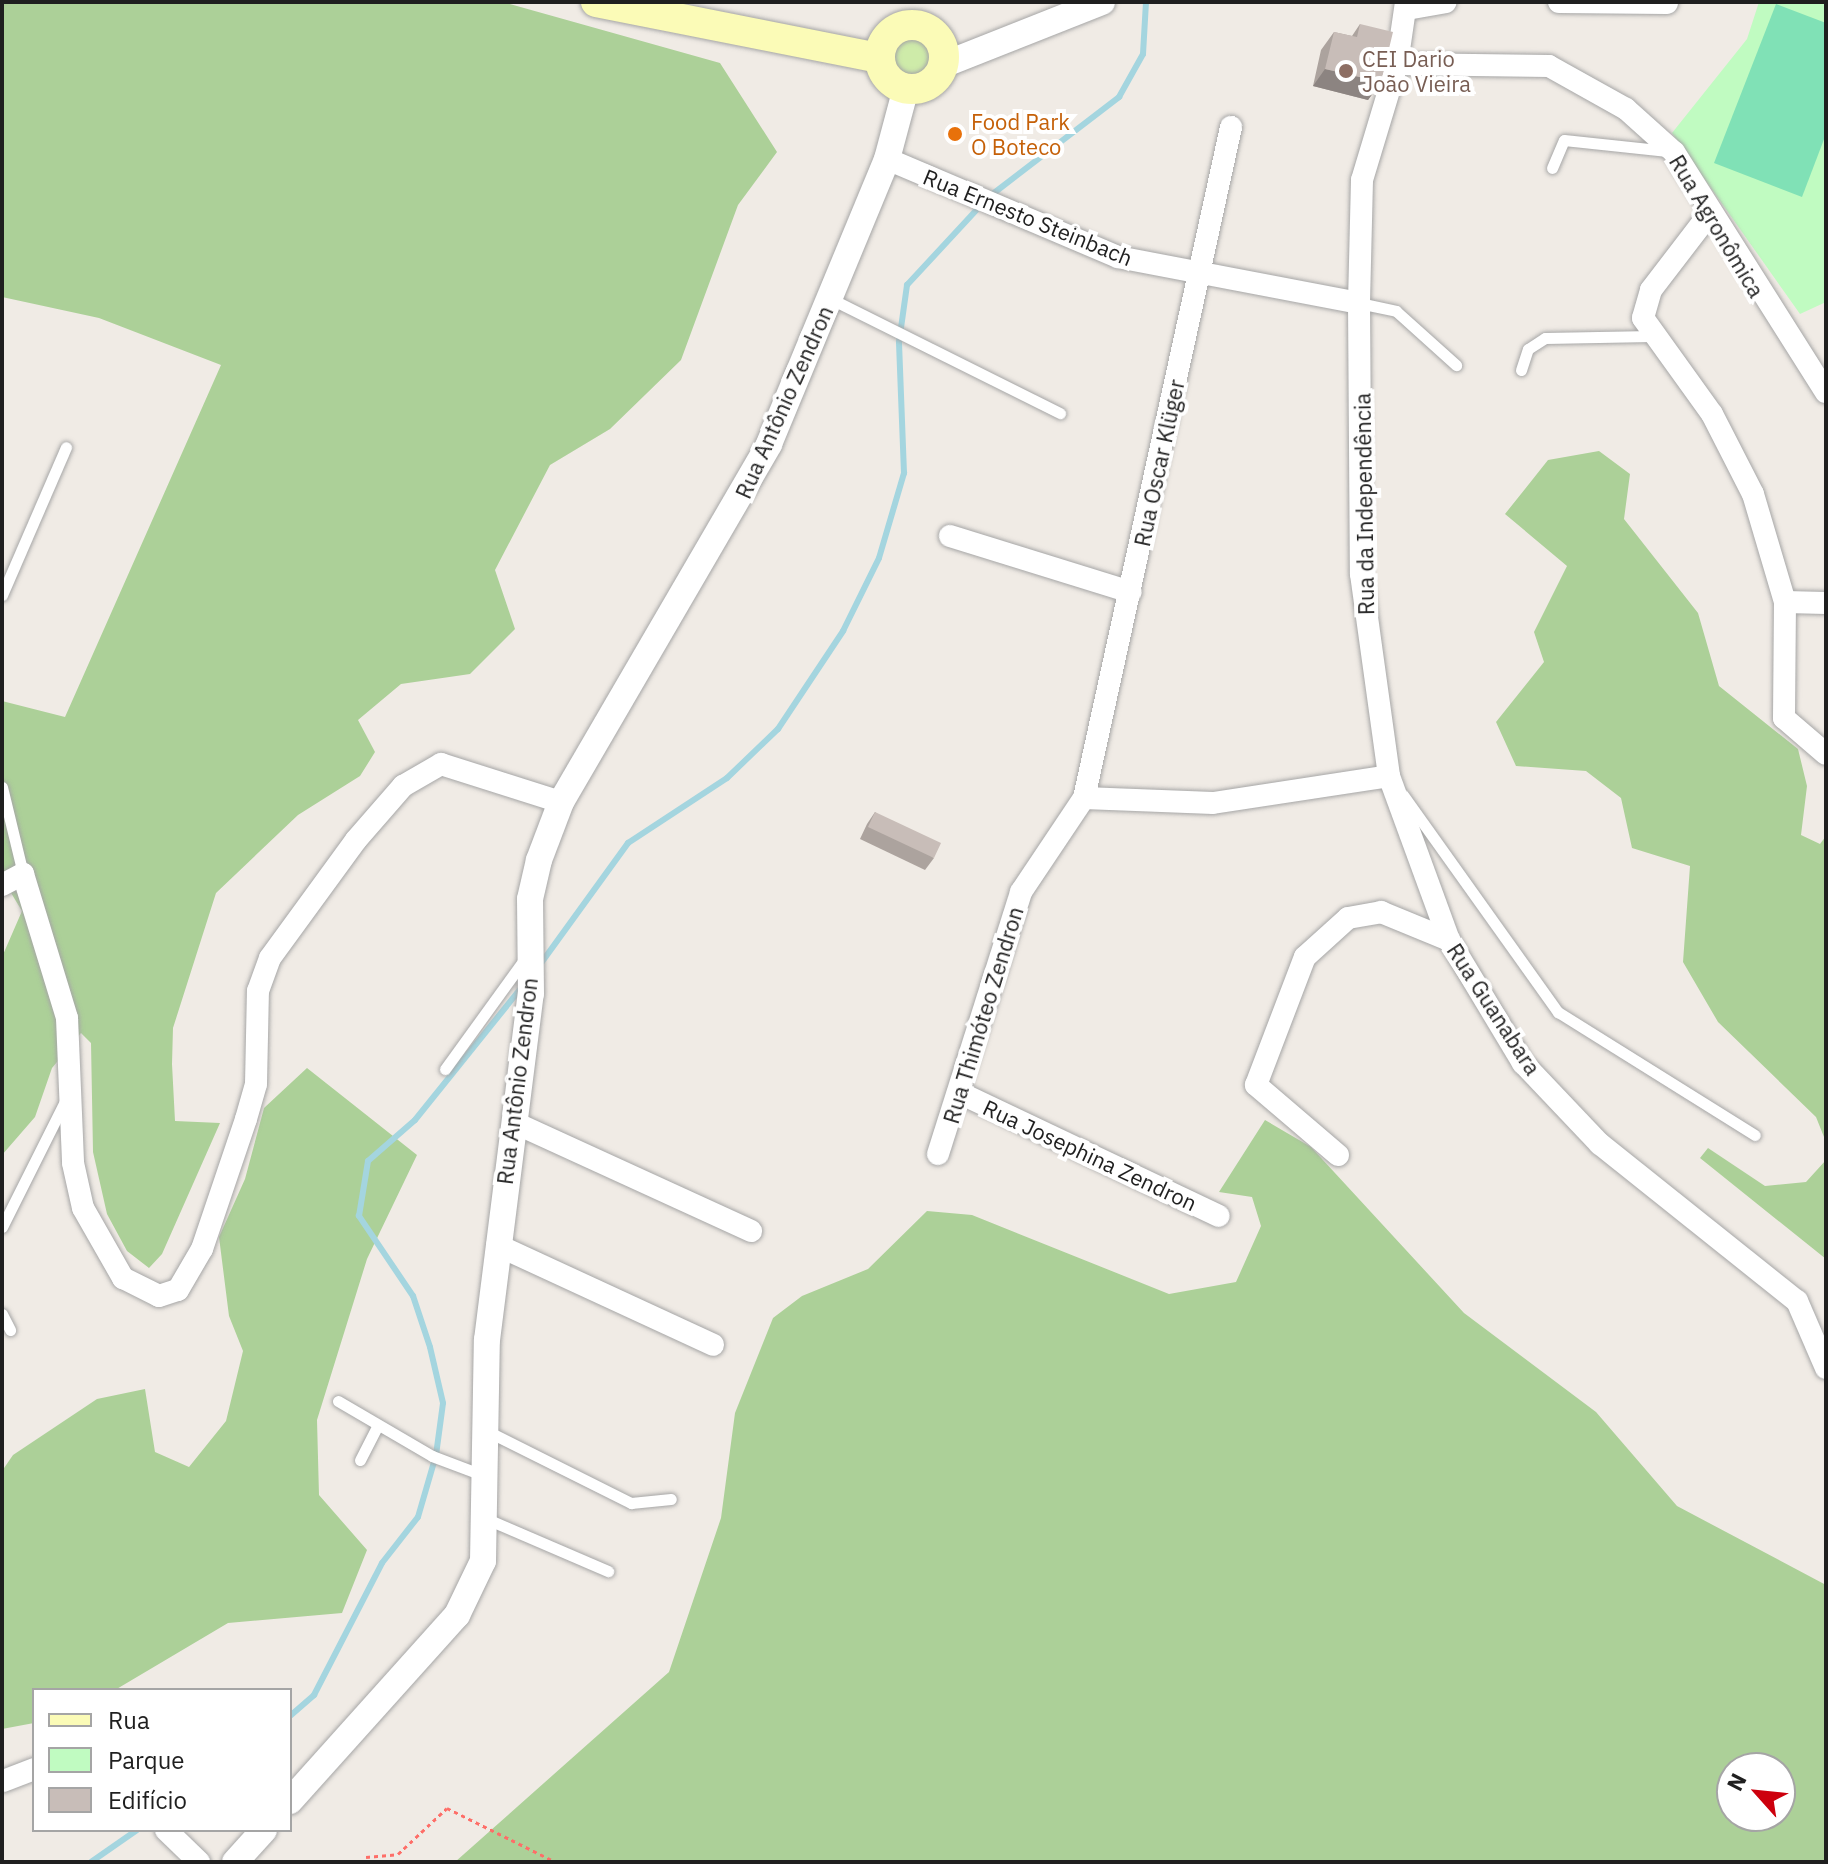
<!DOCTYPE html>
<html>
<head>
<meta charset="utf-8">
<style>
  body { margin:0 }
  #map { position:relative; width:1828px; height:1864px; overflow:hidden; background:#f0ebe5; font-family:"IBM Plex Sans",sans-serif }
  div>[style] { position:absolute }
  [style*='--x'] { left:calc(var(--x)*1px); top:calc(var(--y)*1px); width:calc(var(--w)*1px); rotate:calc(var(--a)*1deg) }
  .grass>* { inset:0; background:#ceeba9 }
  .round { border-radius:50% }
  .forest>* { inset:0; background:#acd098 }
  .park>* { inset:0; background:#c0fbc1 }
  .pitch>* { inset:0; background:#80e1b6 }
  .stream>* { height:6px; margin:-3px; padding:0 3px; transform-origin:3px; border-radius:3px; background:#a4d5df }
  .path>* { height:3px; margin-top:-1.5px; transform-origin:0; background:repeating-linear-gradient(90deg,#fe6e68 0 4px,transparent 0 8px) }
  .roads { filter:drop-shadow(0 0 2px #a6a6a6) drop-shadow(0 0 2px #a6a6a6) }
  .service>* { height:11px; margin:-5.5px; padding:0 5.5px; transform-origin:5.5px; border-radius:5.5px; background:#fff }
  .minor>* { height:22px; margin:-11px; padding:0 11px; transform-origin:11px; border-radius:11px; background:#fff }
  .tertiary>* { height:26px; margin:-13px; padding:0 13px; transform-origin:13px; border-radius:13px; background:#fff }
  .secondary>* { height:30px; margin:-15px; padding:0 15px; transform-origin:15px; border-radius:15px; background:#fbfbb7 }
  .secondary>.ring { margin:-15px; padding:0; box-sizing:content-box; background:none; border:30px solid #fbfbb7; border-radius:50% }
  .wall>* { inset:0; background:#aca39e }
  .shaded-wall>* { inset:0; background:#8c8481 }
  .building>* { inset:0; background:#c8bdb8 }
  .dots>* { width:22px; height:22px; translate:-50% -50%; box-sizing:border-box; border:4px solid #fff; border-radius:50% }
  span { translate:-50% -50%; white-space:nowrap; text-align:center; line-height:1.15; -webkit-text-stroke:8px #fff; paint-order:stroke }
  .education-label { font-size:22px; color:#785e54 }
  .left { translate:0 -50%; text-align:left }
  .food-label { font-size:22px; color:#c56008 }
  .street-label { font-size:22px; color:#1f1f1f }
  .frame { position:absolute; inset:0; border:4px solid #1f1f1f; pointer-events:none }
  .legend { position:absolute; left:32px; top:1688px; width:260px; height:144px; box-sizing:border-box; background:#fff; border:2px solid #a5a5a5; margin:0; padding:10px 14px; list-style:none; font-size:24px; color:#1f1f1f }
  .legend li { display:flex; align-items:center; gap:16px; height:40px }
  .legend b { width:40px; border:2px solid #a5a5a5 }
  .north { position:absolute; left:1716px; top:1752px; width:80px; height:80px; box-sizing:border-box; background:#fff; border:2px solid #a5a5a5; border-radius:50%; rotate:297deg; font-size:22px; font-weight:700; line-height:32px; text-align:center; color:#1f1f1f }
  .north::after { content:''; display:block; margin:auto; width:28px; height:36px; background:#cd000d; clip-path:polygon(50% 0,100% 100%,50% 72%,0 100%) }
</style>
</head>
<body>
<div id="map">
  <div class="grass">
    <i class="round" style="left:891px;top:35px;width:42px;height:42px"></i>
  </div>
  <div class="forest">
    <i style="clip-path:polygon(2px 2px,503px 2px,720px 63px,777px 152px,738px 205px,681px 360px,610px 429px,550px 465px,495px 570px,515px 629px,470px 674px,401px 684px,358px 720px,375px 752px,360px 776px,298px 815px,216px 893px,173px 1028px,172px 1064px,175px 1121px,220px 1123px,162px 1254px,149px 1268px,127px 1251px,107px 1214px,93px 1152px,91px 1043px,81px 1033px,52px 1068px,35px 1117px,2px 1155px,2px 957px,22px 911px,2px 878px,2px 701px,65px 717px,221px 365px,99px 318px,2px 297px)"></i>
    <i style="clip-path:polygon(1599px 451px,1630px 474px,1624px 519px,1698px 613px,1719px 686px,1798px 749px,1807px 786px,1801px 835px,1820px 844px,1826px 836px,1826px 1142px,1816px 1117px,1718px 1022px,1683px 962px,1690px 866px,1632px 848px,1621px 798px,1586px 771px,1516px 766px,1496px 722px,1544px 662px,1534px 632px,1567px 566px,1505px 514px,1548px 460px)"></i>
    <i style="clip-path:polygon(307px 1068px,417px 1155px,367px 1259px,317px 1420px,319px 1495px,367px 1550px,342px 1613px,228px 1623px,115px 1690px,34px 1690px,34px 1723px,2px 1729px,2px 1471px,13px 1455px,97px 1399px,145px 1389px,155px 1452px,189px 1467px,226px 1421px,243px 1351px,229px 1316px,219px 1237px,245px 1179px,264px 1108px)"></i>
    <i style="clip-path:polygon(evenodd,1265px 1120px,1311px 1147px,1464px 1313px,1596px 1412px,1677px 1506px,1826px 1585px,1826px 1862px,455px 1862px,669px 1672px,721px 1518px,735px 1413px,773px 1318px,802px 1296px,868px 1269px,927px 1211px,972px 1215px,1169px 1294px,1236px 1282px,1261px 1226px,1252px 1197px,1219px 1192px,1265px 1120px,1780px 1768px,1780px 1816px,1732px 1816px,1732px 1768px,1780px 1768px)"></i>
    <i style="clip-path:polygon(1708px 1148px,1765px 1186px,1806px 1182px,1826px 1160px,1826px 1259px,1700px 1158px)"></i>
  </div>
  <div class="park">
    <i style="clip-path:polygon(1759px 2px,1826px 2px,1826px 302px,1800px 314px,1672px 133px,1747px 39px)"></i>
  </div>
  <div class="pitch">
    <i style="clip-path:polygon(1776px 4px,1826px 23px,1826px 134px,1802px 197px,1714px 163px)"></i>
  </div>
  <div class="stream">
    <i style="--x:990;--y:196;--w:163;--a:-37.5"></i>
    <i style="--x:1119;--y:97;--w:49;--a:-60.8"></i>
    <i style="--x:1143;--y:54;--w:52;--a:-86.7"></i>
    <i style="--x:539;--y:966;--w:152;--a:-54.1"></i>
    <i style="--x:628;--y:843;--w:118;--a:-33.3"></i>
    <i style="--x:727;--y:778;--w:71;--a:-43.9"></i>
    <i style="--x:778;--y:729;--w:118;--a:-56.4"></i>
    <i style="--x:843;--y:631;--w:81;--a:-63.7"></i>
    <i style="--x:879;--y:558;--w:89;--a:-73.6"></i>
    <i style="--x:904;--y:473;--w:131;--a:-92.2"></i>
    <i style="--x:899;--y:342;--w:58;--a:-82"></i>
    <i style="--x:907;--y:285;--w:110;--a:-47.2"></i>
    <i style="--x:290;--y:1716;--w:32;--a:-41"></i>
    <i style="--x:314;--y:1695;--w:148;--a:-62.7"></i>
    <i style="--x:382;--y:1563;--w:58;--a:-52"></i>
    <i style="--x:418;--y:1517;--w:65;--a:-73.8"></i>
    <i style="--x:436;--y:1455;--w:52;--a:-82.3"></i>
    <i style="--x:443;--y:1403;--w:57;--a:-103.1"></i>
    <i style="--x:430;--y:1347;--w:54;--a:-108.4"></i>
    <i style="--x:413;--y:1296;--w:97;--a:-124"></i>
    <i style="--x:359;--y:1216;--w:56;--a:-80.7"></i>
    <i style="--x:368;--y:1161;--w:62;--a:-41.1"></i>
    <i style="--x:415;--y:1120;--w:171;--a:-51.2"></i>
    <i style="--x:91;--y:1862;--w:56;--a:-34.8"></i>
  </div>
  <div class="path">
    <i style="--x:366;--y:1857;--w:32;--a:-5"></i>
    <i style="--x:398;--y:1854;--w:67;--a:-43.2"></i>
    <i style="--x:447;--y:1808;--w:122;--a:26.4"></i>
  </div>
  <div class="roads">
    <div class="service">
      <i style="--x:1552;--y:168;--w:30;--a:-67"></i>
      <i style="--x:1564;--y:140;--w:104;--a:6.1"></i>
      <i style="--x:831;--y:299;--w:256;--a:26.5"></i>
      <i style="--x:1359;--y:303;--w:38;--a:12"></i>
      <i style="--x:1396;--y:311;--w:81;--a:42"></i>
      <i style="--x:1521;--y:370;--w:22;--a:-72"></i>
      <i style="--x:1528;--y:349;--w:20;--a:-33"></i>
      <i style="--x:1545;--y:338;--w:107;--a:-1.1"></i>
      <i style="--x:2;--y:595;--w:161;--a:-66.6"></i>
      <i style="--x:2;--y:787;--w:89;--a:76.4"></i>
      <i style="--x:1403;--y:795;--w:267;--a:54.5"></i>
      <i style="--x:1558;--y:1012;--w:232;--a:32"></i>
      <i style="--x:445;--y:1069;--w:138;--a:-54.1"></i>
      <i style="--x:2;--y:1227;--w:143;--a:-63.4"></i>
      <i style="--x:2;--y:1314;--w:18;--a:63"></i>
      <i style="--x:338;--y:1401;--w:109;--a:30.3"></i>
      <i style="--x:432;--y:1456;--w:57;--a:20.7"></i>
      <i style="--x:489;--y:1432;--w:159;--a:26.6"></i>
      <i style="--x:631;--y:1503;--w:40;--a:-5.7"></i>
      <i style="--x:360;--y:1460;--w:38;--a:-63"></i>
      <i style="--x:487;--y:1519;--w:132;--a:23.3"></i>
    </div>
    <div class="minor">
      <i style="--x:1406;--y:2;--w:63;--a:98.3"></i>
      <i style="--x:1397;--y:64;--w:121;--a:106.8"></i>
      <i style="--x:1362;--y:180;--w:123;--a:91.4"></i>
      <i style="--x:1359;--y:303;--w:271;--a:89.6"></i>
      <i style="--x:1361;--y:574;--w:204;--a:82.1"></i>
      <i style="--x:1389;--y:776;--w:175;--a:69.9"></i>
      <i style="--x:1449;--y:940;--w:144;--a:59"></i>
      <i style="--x:1523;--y:1063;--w:112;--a:46.5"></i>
      <i style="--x:1600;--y:1144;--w:252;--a:38.6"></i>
      <i style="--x:1797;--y:1301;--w:73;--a:66.6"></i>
      <i style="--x:1559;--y:2;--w:108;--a:0.5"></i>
      <i style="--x:1407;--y:9;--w:39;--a:-10"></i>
      <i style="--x:1397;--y:64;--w:152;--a:0.8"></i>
      <i style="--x:1549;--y:66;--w:88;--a:29.2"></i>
      <i style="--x:1626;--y:109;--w:64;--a:41.9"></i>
      <i style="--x:1674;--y:152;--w:284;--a:57.7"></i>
      <i style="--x:887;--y:159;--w:251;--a:23"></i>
      <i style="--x:1118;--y:257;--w:245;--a:10.8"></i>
      <i style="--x:1710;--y:213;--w:97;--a:127.5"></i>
      <i style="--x:1651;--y:290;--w:29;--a:106"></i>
      <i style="--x:1643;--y:318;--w:118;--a:54.3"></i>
      <i style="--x:1712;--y:414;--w:90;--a:62.9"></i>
      <i style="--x:1753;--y:494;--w:113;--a:73.5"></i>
      <i style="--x:1785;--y:602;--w:41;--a:1.4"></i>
      <i style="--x:950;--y:536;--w:189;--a:17.2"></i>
      <i style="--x:1785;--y:602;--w:116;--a:90.5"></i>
      <i style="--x:1784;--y:718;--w:55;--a:40.6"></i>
      <i style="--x:1084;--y:798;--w:129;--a:2.2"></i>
      <i style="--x:1213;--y:803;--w:178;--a:-8.7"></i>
      <i style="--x:2;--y:885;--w:24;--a:-28"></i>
      <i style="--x:23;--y:874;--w:151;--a:73"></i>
      <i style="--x:67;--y:1018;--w:145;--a:87.6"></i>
      <i style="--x:73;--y:1163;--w:46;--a:77.5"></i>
      <i style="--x:83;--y:1208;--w:81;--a:60.3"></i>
      <i style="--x:123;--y:1278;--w:40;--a:26.6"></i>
      <i style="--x:159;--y:1296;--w:20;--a:-18"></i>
      <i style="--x:178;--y:1290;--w:48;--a:-59.7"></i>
      <i style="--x:202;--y:1249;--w:137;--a:-71.3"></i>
      <i style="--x:246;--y:1119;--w:36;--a:-74"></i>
      <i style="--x:256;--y:1084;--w:93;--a:-88.8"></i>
      <i style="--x:258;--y:991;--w:35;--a:-70"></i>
      <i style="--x:270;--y:958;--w:146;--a:-53.9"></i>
      <i style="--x:356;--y:840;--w:72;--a:-49"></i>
      <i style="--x:403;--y:786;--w:44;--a:-30.1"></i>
      <i style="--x:441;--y:764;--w:126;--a:17.6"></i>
      <i style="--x:962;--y:1094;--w:284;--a:25.4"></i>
      <i style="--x:513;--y:1122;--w:262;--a:24.6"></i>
      <i style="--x:938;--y:1154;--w:275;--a:-72.4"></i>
      <i style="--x:1021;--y:892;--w:113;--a:-56.2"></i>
      <i style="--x:1084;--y:798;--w:687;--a:-77.64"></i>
      <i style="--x:1338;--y:1155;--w:108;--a:-139.5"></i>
      <i style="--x:1256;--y:1085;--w:137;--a:-69.1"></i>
      <i style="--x:1305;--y:957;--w:58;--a:-42.2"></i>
      <i style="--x:1348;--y:918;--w:34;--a:-10"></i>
      <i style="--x:1381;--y:912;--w:74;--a:22.4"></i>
      <i style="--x:497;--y:1245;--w:238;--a:24.8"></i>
      <i style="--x:3;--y:1781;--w:33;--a:-21"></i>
      <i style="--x:166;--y:1830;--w:46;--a:44.1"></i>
    </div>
    <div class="tertiary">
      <i style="--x:943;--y:65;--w:171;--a:-21.6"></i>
      <i style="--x:290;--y:1801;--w:250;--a:-48.1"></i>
      <i style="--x:457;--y:1615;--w:60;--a:-64.3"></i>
      <i style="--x:483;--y:1561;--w:221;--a:-89"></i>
      <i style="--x:487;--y:1340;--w:349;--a:-82.8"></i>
      <i style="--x:531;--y:994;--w:95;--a:-90.6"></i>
      <i style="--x:530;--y:899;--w:40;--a:-77"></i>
      <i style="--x:539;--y:860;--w:62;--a:-69.2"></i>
      <i style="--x:561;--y:802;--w:414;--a:-59.8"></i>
      <i style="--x:769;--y:444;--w:308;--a:-67.5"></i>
      <i style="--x:887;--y:159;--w:73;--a:-75"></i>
      <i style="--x:235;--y:1862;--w:43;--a:-47.8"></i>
    </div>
    <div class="secondary">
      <i style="--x:596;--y:2;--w:289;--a:11.2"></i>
      <i class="ring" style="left:880px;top:25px;width:34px;height:34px"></i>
    </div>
  </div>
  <div class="wall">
    <i style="clip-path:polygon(1360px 24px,1381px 82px,1368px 100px,1313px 86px,1321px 50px,1334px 32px,1352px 36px)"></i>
    <i style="clip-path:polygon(875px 812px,934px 858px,925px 870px,860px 839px,867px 824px)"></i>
  </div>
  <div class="shaded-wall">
    <i style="clip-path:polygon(1325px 69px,1381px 82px,1368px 100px,1313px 86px)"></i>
  </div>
  <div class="building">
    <i style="clip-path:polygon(1360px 24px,1393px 32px,1381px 82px,1325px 69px,1334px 32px,1357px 37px)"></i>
    <i style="clip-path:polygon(875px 812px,941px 843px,934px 858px,868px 827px)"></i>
  </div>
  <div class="dots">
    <i style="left:1346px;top:71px;background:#8d6e63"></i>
    <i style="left:955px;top:134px;background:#e8710a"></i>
  </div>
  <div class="education-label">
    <span class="left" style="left:1362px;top:71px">CEI Dario<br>João Vieira</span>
  </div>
  <div class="food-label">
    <span class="left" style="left:971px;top:134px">Food Park<br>O Boteco</span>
  </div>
  <div class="street-label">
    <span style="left:1028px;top:217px;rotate:22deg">Rua Ernesto Steinbach</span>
    <span style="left:1717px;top:226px;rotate:59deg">Rua Agronômica</span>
    <span style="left:784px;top:402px;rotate:-66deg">Rua Antônio Zendron</span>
    <span style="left:1159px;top:463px;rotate:-78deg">Rua Oscar Klüger</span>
    <span style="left:1364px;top:504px;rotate:-91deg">Rua da Independência</span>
    <span style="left:1494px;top:1009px;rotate:57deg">Rua Guanabara</span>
    <span style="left:983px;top:1015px;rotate:-73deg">Rua Thimóteo Zendron</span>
    <span style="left:517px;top:1081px;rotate:-83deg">Rua Antônio Zendron</span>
    <span style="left:1090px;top:1155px;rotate:25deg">Rua Josephina Zendron</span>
  </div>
  <div class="frame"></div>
  <ul class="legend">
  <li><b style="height:10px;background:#fbfbb7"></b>Rua</li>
  <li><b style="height:22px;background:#c0fbc1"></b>Parque</li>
  <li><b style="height:22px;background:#c8bdb8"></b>Edifício</li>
  </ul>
  <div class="north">N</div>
</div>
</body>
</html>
